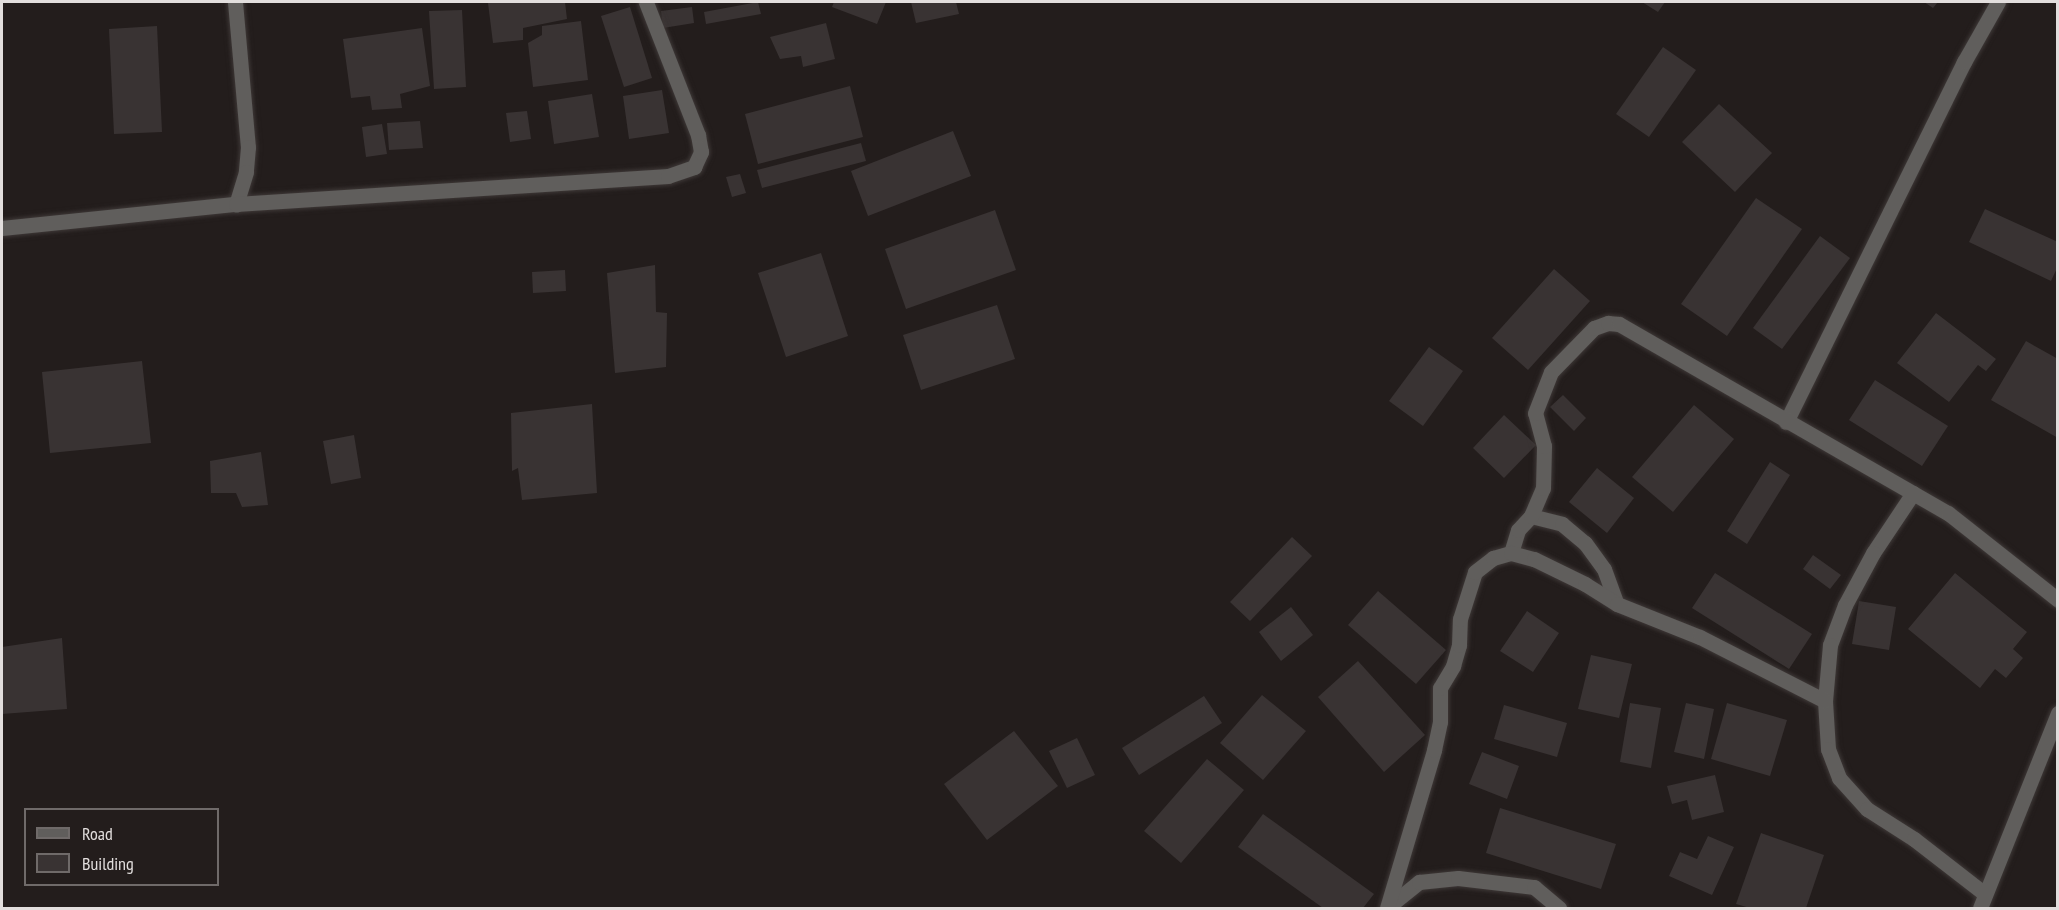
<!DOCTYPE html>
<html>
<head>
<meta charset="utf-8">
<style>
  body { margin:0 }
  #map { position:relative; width:2059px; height:910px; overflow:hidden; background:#231d1c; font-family:"PT Sans Narrow",sans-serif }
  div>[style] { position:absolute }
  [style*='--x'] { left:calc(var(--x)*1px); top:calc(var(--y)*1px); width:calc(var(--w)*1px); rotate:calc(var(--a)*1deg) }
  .building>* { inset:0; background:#393333 }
  .roads { filter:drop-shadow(0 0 2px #3e3837) drop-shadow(0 0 2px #3e3837) }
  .minor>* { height:15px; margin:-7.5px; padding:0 7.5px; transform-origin:7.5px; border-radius:7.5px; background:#605e5c }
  span { translate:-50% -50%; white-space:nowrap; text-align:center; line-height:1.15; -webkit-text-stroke:4.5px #231d1c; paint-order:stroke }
  .frame { position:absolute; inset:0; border:3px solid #e2dedd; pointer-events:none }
  .legend { position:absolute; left:24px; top:808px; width:195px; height:78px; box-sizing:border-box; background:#231d1c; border:2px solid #6f6a69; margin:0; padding:8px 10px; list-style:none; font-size:18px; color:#e2dedd }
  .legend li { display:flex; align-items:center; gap:12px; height:30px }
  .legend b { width:30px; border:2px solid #6f6a69 }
</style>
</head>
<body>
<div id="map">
  <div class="building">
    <i style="clip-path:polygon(499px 2px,565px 2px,567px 19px,523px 28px,523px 40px,493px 43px,488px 3px)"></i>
    <i style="clip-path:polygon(758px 2px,761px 14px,706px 24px,704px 12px)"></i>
    <i style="clip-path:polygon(834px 2px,886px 2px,877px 24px,832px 7px)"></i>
    <i style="clip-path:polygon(911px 2px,956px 2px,959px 14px,916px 23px)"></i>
    <i style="clip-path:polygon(1642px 2px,1665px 2px,1658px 12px)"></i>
    <i style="clip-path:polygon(1924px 2px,1938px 2px,1933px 8px)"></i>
    <i style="clip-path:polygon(630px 7px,652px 78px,624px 87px,601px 16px)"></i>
    <i style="clip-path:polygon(692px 7px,694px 23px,663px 28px,661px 11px)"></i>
    <i style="clip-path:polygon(462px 10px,466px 87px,434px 89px,429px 11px)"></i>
    <i style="clip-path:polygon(581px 21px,588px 80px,533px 87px,528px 43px,542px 35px,542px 26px)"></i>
    <i style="clip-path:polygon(826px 23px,835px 59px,803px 67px,801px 56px,780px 59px,770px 37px)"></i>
    <i style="clip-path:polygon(157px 26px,162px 132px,114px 134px,109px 29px)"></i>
    <i style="clip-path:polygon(422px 28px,430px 86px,400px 94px,402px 108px,372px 110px,370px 96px,351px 98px,343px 39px)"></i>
    <i style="clip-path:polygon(1663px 47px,1696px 70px,1649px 137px,1616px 114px)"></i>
    <i style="clip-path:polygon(850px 86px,863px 137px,758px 164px,745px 114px)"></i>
    <i style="clip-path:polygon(662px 90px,669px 133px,629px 139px,623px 96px)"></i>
    <i style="clip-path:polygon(592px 94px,599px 137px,554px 144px,548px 101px)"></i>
    <i style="clip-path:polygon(1719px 104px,1772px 153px,1735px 192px,1682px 142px)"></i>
    <i style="clip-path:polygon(527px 111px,531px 139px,510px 142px,506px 113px)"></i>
    <i style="clip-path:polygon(420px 121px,423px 148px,389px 150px,387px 123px)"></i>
    <i style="clip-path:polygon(382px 124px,387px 154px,366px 157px,362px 127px)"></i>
    <i style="clip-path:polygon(953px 131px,971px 176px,868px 216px,851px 171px)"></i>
    <i style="clip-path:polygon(861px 143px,866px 161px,762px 188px,757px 170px)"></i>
    <i style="clip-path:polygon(740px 174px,746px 193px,732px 197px,726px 177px)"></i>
    <i style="clip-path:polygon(1756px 198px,1802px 229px,1727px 336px,1681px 304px)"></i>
    <i style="clip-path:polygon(1985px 209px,2058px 242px,2058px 266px,2051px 281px,1969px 242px)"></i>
    <i style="clip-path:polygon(995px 210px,1016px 270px,906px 309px,885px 249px)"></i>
    <i style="clip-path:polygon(1820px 236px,1850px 258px,1782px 349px,1753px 328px)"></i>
    <i style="clip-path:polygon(821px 253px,848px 336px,786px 357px,758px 273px)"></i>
    <i style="clip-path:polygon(655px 265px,656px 312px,667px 313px,666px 367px,615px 373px,607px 273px)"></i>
    <i style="clip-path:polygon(1554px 269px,1590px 301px,1528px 370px,1492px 338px)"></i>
    <i style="clip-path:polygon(565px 270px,566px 291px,533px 293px,532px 272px)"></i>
    <i style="clip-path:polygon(997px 305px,1015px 359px,921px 390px,903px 335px)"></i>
    <i style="clip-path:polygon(1936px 313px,1996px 359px,1986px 371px,1978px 365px,1949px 402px,1897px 363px)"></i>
    <i style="clip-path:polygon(2026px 341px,2058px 359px,2058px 438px,1991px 400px)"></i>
    <i style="clip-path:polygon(1429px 347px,1463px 371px,1423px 426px,1389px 401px)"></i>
    <i style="clip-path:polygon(142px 361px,151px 443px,50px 453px,42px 372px)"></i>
    <i style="clip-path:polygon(1875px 380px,1948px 426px,1922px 466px,1849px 420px)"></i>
    <i style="clip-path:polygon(1563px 395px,1586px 418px,1574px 431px,1550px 407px)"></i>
    <i style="clip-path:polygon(592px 404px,597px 493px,522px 500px,518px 468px,512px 471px,511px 413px)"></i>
    <i style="clip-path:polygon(1694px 405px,1734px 439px,1673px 512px,1632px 477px)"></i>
    <i style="clip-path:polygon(1504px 415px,1536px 445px,1504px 478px,1473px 448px)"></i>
    <i style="clip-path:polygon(354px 435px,361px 478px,331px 484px,323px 441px)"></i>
    <i style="clip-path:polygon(261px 452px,268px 505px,242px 507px,236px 493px,211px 493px,210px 461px)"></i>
    <i style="clip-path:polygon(1770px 462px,1790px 475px,1747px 544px,1727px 531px)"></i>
    <i style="clip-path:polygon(1597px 468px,1634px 498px,1607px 533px,1569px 502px)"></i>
    <i style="clip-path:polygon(1292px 537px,1312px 556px,1250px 621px,1230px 602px)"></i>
    <i style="clip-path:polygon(1813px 555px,1841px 575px,1830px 589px,1803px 569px)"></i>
    <i style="clip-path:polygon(1715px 573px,1812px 634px,1789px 669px,1692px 608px)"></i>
    <i style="clip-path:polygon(1955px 573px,2027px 632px,2013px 649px,2023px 658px,2006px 678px,1995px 669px,1980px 688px,1908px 629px)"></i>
    <i style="clip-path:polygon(1378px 591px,1446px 650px,1416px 684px,1348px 625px)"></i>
    <i style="clip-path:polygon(1859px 601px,1896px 607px,1889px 650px,1852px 644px)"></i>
    <i style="clip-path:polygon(1291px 607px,1313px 635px,1281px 661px,1259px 632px)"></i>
    <i style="clip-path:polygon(1527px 611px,1559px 633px,1533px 672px,1500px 651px)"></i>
    <i style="clip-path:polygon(62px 638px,67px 709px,2px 714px,2px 647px)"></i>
    <i style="clip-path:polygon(1591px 655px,1632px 664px,1619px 718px,1578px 709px)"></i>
    <i style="clip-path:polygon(1358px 661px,1425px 735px,1384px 772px,1318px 697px)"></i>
    <i style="clip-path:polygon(1262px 695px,1306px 731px,1263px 780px,1220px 743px)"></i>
    <i style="clip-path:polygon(1204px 696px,1222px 723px,1139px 775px,1122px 748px)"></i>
    <i style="clip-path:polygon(1630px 703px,1661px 708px,1651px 768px,1620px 762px)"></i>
    <i style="clip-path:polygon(1686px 703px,1714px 709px,1704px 759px,1674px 752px)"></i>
    <i style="clip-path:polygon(1727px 703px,1787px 720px,1770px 776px,1711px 759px)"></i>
    <i style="clip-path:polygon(1504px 705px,1567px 723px,1557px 757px,1494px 739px)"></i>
    <i style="clip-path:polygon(1014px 731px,1058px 786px,987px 840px,944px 784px)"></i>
    <i style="clip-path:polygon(1077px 738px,1095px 775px,1067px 788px,1049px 751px)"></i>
    <i style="clip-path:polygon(1482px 752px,1519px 766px,1507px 799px,1469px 784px)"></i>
    <i style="clip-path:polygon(1207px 759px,1244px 790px,1181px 863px,1144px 831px)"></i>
    <i style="clip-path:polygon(1715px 775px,1724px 812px,1692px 820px,1687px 800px,1672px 804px,1667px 786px)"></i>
    <i style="clip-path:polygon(1500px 808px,1616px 844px,1601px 889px,1486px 853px)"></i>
    <i style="clip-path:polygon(1263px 814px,1374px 894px,1363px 908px,1323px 908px,1238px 847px)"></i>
    <i style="clip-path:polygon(1761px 833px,1824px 855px,1806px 908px,1750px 908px,1736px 904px)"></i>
    <i style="clip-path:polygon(1708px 836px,1734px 847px,1712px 895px,1669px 876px,1680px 852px,1697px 859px)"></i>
  </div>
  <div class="roads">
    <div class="minor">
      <i style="--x:235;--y:2;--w:146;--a:84.9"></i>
      <i style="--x:248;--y:147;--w:25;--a:95"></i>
      <i style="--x:246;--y:172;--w:34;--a:107"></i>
      <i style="--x:2;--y:228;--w:235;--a:-5.9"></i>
      <i style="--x:236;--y:204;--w:433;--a:-3.7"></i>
      <i style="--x:668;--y:176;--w:28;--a:-19"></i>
      <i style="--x:694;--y:167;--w:17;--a:-65"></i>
      <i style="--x:701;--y:152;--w:17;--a:-100"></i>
      <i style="--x:698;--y:135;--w:143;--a:-111.4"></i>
      <i style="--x:1786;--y:422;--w:402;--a:-63.7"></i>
      <i style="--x:1964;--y:62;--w:69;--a:-60.5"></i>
      <i style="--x:1913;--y:493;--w:72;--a:123.7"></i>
      <i style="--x:1873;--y:553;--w:59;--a:118.3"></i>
      <i style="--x:1845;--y:605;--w:43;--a:110.6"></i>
      <i style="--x:1830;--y:645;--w:56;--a:95.1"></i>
      <i style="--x:1825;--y:701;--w:48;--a:86.4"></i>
      <i style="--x:1828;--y:749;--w:31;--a:69"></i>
      <i style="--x:1839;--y:778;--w:42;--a:47.9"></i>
      <i style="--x:1867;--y:809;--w:56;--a:32.6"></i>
      <i style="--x:1914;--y:839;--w:90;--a:37.8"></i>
      <i style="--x:1531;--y:516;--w:32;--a:14"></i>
      <i style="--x:1562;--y:524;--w:30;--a:40"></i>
      <i style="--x:1585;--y:543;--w:32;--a:54"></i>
      <i style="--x:1604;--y:569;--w:37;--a:70"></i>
      <i style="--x:1511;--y:553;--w:24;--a:-73"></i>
      <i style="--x:1518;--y:530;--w:19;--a:-47"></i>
      <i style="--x:1531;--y:516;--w:30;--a:-67"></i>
      <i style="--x:1543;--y:488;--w:42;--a:-88.6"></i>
      <i style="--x:1544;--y:446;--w:34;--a:-105"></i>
      <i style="--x:1535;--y:413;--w:44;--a:-68.7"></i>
      <i style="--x:1551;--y:372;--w:62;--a:-45.7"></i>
      <i style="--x:1594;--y:328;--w:15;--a:-20"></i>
      <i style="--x:1608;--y:323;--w:11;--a:5"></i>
      <i style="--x:1619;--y:324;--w:379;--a:29.9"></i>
      <i style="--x:1948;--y:513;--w:140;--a:38.3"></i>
      <i style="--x:1388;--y:907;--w:40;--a:-39"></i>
      <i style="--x:1419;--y:882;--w:39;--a:-6"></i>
      <i style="--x:1458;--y:878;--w:77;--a:6.8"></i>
      <i style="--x:1534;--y:887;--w:33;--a:40"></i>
      <i style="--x:1387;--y:908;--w:165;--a:-73.4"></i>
      <i style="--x:1434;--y:750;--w:29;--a:-78"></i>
      <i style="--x:1440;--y:722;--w:34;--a:-90"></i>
      <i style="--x:1440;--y:688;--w:26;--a:-59"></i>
      <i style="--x:1453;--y:666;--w:22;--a:-74"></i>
      <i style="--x:1459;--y:645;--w:26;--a:-88"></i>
      <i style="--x:1460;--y:619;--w:49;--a:-72.3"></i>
      <i style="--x:1475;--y:572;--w:23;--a:-38"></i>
      <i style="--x:1493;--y:558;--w:19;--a:-16"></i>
      <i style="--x:1511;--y:553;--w:24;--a:15"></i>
      <i style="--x:1534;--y:559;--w:57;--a:26.1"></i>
      <i style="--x:1585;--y:584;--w:38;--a:32"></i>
      <i style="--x:1617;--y:604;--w:89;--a:21.7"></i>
      <i style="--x:1700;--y:637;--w:140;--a:27.1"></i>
      <i style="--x:1980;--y:908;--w:210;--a:-68.2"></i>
    </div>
  </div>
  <div class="frame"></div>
  <ul class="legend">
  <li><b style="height:8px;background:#605e5c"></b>Road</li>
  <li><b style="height:16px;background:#393333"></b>Building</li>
  </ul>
</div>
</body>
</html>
